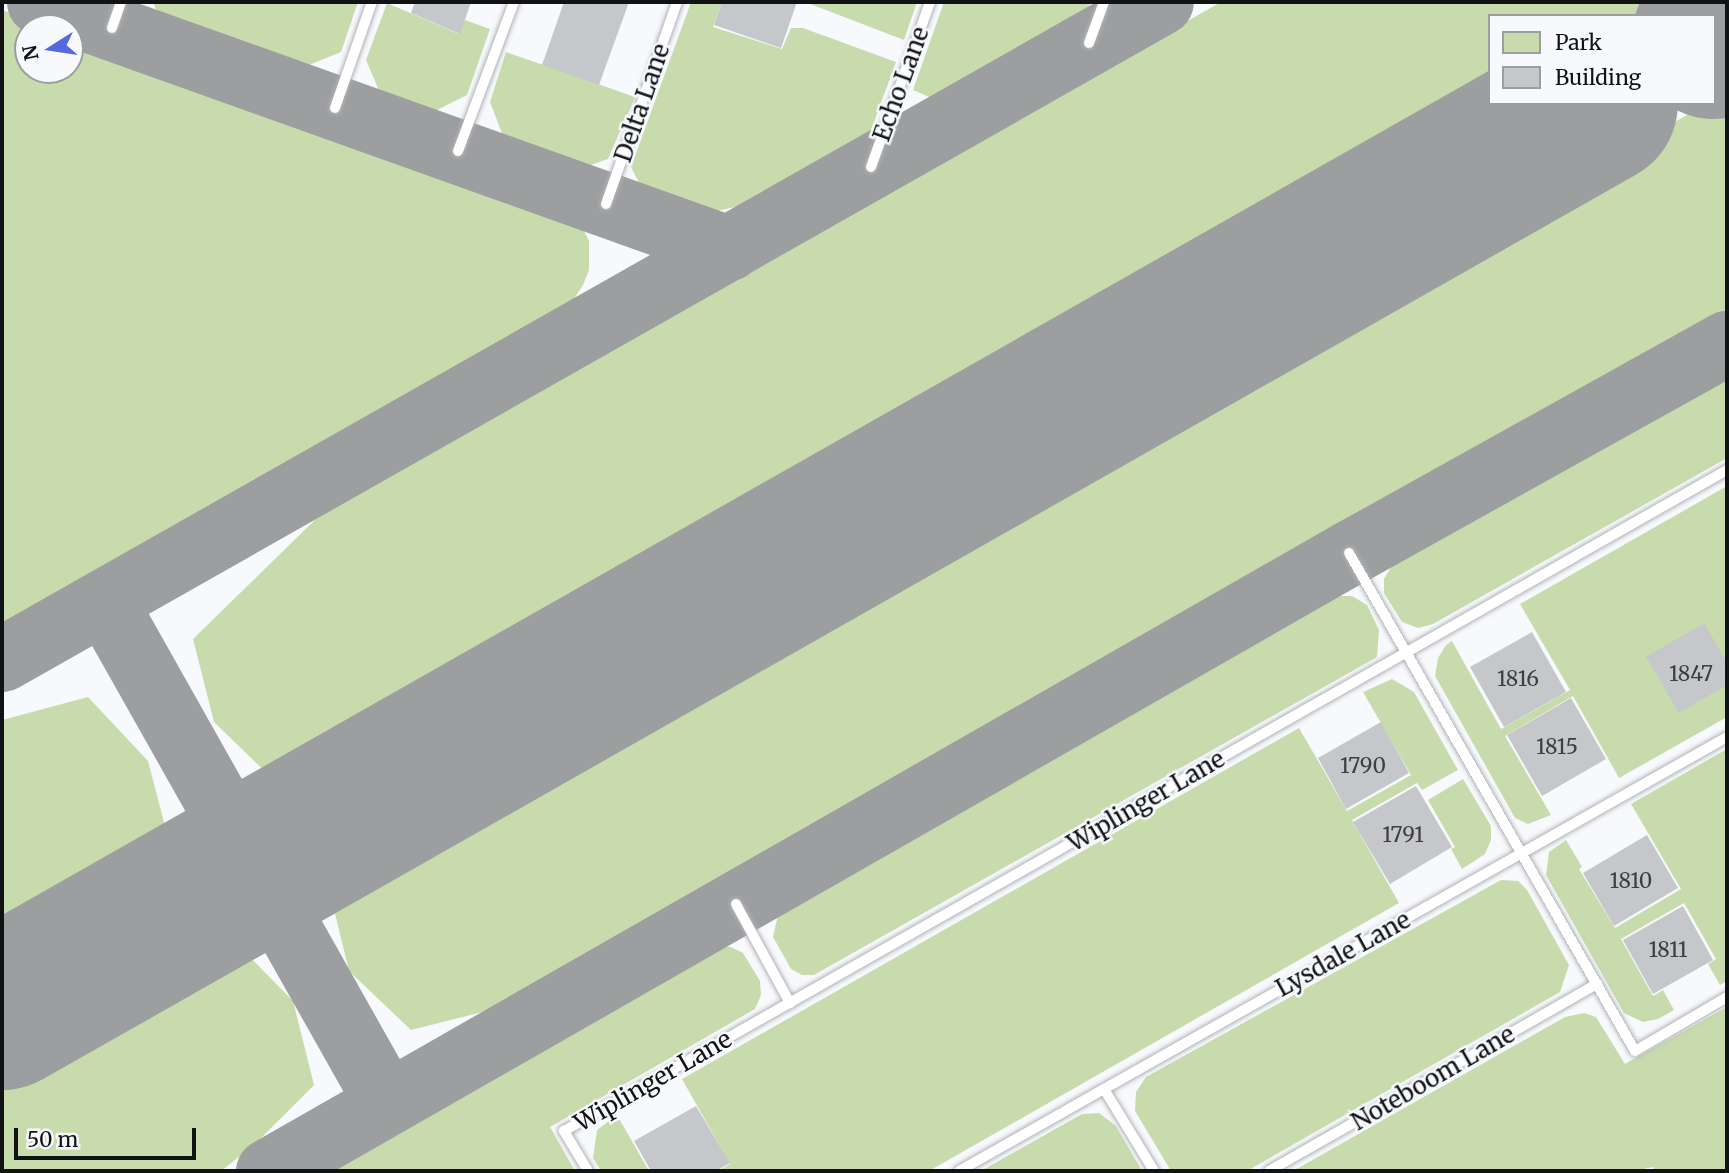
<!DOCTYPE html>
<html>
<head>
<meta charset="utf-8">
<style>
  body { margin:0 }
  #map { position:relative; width:1729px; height:1173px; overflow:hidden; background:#f7f9fd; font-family:Merriweather,serif }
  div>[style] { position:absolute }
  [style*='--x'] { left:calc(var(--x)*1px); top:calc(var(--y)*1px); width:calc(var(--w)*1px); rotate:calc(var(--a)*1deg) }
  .green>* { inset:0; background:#c8dbac }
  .taxiway>* { height:65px; margin:-32.5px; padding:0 32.5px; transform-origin:32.5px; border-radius:32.5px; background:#9c9ea0 }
  .runway>* { height:163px; margin:-81.5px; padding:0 81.5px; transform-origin:81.5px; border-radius:81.5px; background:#9c9ea0 }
  .building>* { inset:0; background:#c5c7ca }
  .roads { filter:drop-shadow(0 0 2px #b0b2b5) drop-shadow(0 0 2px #b0b2b5) }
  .service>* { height:10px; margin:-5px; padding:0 5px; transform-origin:5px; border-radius:5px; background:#fff }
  span { translate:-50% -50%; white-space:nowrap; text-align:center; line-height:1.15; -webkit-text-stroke:5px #f7f9fd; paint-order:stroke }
  .number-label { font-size:21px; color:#3e3f41 }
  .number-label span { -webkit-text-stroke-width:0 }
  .street-label { font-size:24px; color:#111213 }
  .frame { position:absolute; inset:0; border:4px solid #111213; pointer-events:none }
  .legend { position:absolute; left:1488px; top:14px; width:228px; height:91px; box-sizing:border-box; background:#f7f9fd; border:2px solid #9b9d9f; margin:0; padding:9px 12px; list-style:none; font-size:21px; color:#111213 }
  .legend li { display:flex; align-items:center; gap:14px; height:35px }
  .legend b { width:35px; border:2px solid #9b9d9f }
  .north { position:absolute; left:14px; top:14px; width:70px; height:70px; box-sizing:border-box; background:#f7f9fd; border:2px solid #9b9d9f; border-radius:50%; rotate:258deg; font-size:19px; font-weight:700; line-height:28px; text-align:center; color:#111213 }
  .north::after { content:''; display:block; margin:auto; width:24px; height:32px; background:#5469df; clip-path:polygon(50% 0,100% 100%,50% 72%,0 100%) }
  .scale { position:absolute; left:14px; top:1128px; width:182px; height:32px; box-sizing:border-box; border:4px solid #111213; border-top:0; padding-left:9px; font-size:21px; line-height:24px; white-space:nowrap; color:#111213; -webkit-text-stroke:5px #f7f9fd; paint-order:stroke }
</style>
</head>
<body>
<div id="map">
  <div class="green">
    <i style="clip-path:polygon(153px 2px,358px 2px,341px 52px,299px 69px,159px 17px)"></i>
    <i style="clip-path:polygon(691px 2px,722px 2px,713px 27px,782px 49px,791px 28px,803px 28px,896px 62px,870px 133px,744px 205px,717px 211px,644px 193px,631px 167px)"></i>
    <i style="clip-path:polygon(805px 2px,917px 2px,904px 40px)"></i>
    <i style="clip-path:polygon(944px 2px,1091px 2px,1087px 11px,934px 99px,913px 90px)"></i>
    <i style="clip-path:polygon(1221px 2px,1660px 2px,1635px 16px,1489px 16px,1489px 98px,279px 785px,214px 722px,193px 639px,323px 512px)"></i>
    <i style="clip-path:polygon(387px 3px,459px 34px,465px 20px,490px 29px,467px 95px,427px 115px,383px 100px,366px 60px)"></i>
    <i style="clip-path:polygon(2px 10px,53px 28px,28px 28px,28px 70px,70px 70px,70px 34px,564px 213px,579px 221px,589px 241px,589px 270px,583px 285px,572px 302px,2px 626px)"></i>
    <i style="clip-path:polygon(506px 52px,635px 97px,608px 159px,579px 169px,506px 144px,490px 102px)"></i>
    <i style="clip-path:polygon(1727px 92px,1727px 319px,522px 1002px,411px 1030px,349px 971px,329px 889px,1708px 103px,1713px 103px,1713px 100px)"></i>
    <i style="clip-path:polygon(1727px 372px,1727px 458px,1433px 624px,1418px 628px,1402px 622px,1384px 593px,1384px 579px,1394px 562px)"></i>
    <i style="clip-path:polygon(1727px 486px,1727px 717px,1619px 778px,1573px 696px,1505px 736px,1551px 815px,1528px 824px,1515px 818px,1435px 676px,1438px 658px,1446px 645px,1452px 641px,1501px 729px,1570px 690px,1520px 604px)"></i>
    <i style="clip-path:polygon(1334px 596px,1352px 596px,1367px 605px,1379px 630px,1377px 657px,814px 975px,802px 975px,791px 969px,773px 937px,779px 911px)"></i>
    <i style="clip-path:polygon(1392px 679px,1414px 692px,1458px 770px,1422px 790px,1417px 783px,1352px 820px,1399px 903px,929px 1171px,718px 1171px,730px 1164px,682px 1079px,1299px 728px,1347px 811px,1411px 775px,1363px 692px)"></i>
    <i style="clip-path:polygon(88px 697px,148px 761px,170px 845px,2px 941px,2px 720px)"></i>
    <i style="clip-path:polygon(1727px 749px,1727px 981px,1720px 985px,1708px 964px,1716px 959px,1684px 903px,1621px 939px,1653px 996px,1663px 990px,1674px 1010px,1658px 1019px,1643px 1022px,1624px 1013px,1546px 875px,1549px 852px,1566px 840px,1582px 867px,1579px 869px,1615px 928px,1681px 889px,1631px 804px)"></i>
    <i style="clip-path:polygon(1463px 779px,1491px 826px,1491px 840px,1485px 854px,1462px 869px,1451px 849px,1455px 847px,1428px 800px)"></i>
    <i style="clip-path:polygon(1501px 880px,1518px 881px,1527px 890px,1569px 965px,1560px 992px,1247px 1171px,1171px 1171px,1135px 1111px,1136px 1092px,1146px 1077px)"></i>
    <i style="clip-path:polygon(234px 941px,293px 1001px,314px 1085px,255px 1144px,221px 1171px,2px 1171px,2px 1072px)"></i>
    <i style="clip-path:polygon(717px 946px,731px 947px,743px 953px,760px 981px,761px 995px,755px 1009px,550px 1127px,575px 1171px,319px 1171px)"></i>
    <i style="clip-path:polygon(1727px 1007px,1727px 1171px,1654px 1171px,1653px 1167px,1634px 1171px,1293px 1171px,1565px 1017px,1584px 1013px,1596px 1017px,1625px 1064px)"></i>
    <i style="clip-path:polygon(1099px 1113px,1116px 1126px,1142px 1171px,981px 1171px,1082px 1114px)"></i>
    <i style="clip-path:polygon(617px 1115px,649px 1171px,601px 1171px,593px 1158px,597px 1130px)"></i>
  </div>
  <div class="taxiway">
    <i style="--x:39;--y:2;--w:732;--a:19.65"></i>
    <i style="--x:104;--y:601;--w:576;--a:60.59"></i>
    <i style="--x:2;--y:659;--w:1332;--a:-29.55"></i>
    <i style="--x:268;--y:1171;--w:1245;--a:-29.76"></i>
    <i style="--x:1349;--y:553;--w:432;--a:-29.1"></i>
  </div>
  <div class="runway">
    <i style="--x:1713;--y:37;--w:16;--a:-30"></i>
    <i style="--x:2;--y:1008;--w:1833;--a:-29.59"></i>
  </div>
  <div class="building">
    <i style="clip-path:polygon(415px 2px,471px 2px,460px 34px,411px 13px)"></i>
    <i style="clip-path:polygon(564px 2px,629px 2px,599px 85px,542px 65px)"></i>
    <i style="clip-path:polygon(722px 2px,797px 2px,781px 48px,714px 25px)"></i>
    <i style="clip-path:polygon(1704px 623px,1727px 663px,1727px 685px,1679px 713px,1646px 657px)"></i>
    <i style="clip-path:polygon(1532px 632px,1566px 692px,1504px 727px,1470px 667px)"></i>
    <i style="clip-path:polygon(1571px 698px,1606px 759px,1542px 796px,1507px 735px)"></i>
    <i style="clip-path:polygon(1381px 722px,1409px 773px,1346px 809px,1318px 758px)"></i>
    <i style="clip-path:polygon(1416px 786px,1452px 847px,1390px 884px,1353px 822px)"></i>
    <i style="clip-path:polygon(1647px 835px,1678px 888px,1614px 926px,1583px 873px)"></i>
    <i style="clip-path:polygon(1683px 906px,1713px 960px,1653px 994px,1623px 940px)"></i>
    <i style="clip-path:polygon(696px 1106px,730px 1163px,716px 1171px,651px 1171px,634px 1141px)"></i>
  </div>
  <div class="roads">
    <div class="service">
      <i style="--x:112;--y:28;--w:28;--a:-71"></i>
      <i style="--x:1089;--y:43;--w:44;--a:-69.9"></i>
      <i style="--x:335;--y:108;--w:112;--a:-70.8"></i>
      <i style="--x:458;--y:151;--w:159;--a:-69.4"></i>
      <i style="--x:871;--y:167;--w:175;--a:-70.3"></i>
      <i style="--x:606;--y:204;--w:214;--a:-70.6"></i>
      <i style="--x:1349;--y:553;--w:574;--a:60.13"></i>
      <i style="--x:1635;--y:1051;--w:107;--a:-30.4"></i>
      <i style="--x:736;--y:904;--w:113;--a:61.4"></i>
      <i style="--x:1104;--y:1089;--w:96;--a:58.6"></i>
      <i style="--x:588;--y:1171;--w:47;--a:-121"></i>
      <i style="--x:564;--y:1131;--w:1338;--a:-29.61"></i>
      <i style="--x:959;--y:1171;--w:882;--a:-29.47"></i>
      <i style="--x:1269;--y:1171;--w:378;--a:-29.7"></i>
    </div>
  </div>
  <div class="number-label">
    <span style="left:1691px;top:674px">1847</span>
    <span style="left:1518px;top:679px">1816</span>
    <span style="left:1557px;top:747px">1815</span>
    <span style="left:1363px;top:766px">1790</span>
    <span style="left:1403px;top:835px">1791</span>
    <span style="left:1631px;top:881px">1810</span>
    <span style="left:1668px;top:950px">1811</span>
  </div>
  <div class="street-label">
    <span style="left:901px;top:84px;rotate:-70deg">Echo Lane</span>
    <span style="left:642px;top:103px;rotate:-71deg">Delta Lane</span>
    <span style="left:1146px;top:801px;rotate:-30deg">Wiplinger Lane</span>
    <span style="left:1343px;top:954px;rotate:-29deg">Lysdale Lane</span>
    <span style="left:1433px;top:1078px;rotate:-30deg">Noteboom Lane</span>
    <span style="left:653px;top:1081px;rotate:-30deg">Wiplinger Lane</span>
  </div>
  <div class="frame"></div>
  <ul class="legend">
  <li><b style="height:19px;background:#c8dbac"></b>Park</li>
  <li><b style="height:19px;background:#c5c7ca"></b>Building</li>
  </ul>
  <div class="north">N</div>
  <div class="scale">50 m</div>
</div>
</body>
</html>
